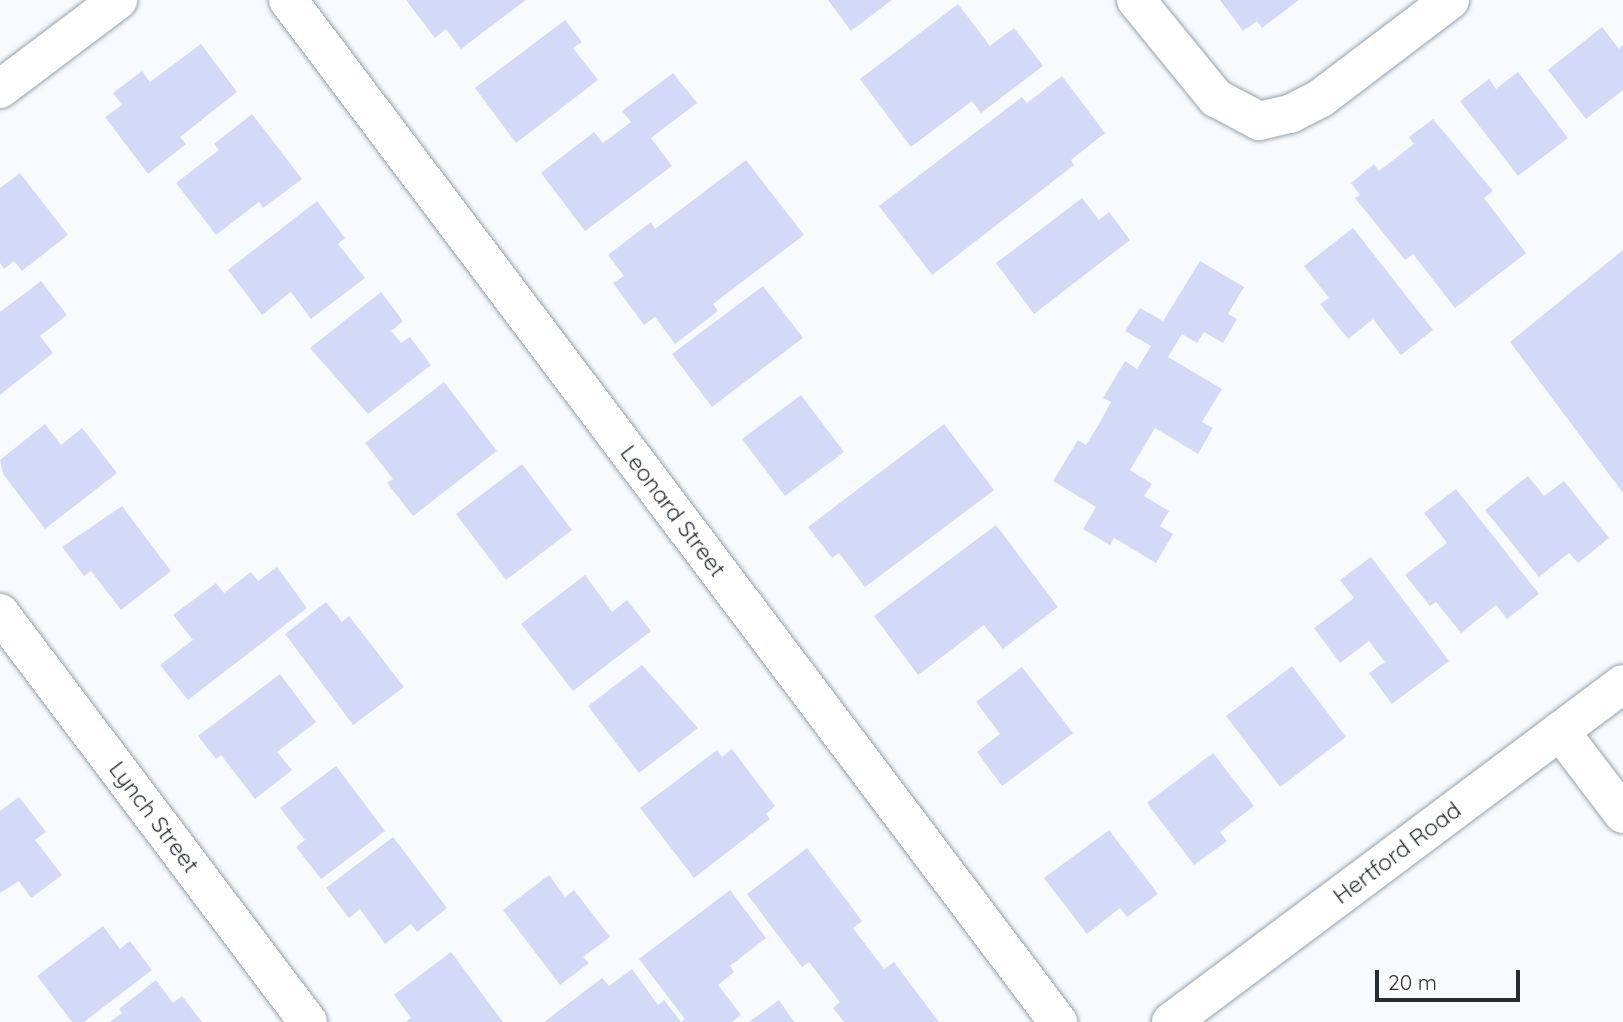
<!DOCTYPE html>
<html>
<head>
<meta charset="utf-8">
<style>
  body { margin:0 }
  #map { position:relative; width:1623px; height:1022px; overflow:hidden; background:#f8fbfd; font-family:Quicksand,sans-serif }
  div>[style] { position:absolute }
  [style*='--x'] { left:calc(var(--x)*1px); top:calc(var(--y)*1px); width:calc(var(--w)*1px); rotate:calc(var(--a)*1deg) }
  .building>* { inset:0; background:#d3d9f7 }
  .roads { filter:drop-shadow(0 0 2px #97a2ad) drop-shadow(0 0 2px #97a2ad) }
  .minor>* { height:38px; margin:-19px; padding:0 19px; transform-origin:19px; border-radius:19px; background:#fff }
  .tertiary>* { height:38px; margin:-19px; padding:0 19px; transform-origin:19px; border-radius:19px; background:#fff }
  span { translate:-50% -50%; white-space:nowrap; text-align:center; line-height:1.15; -webkit-text-stroke:7px #fff; paint-order:stroke }
  .street-label { font-size:23px; color:#282c31 }
  .scale { position:absolute; left:1375px; top:970px; width:145px; height:32px; box-sizing:border-box; border:4px solid #282c31; border-top:0; padding-left:9px; font-size:21px; line-height:24px; white-space:nowrap; color:#282c31; -webkit-text-stroke:5px #fff; paint-order:stroke }
</style>
</head>
<body>
<div id="map">
  <div class="building">
    <i style="clip-path:polygon(406px 0,526px 0,461px 49px,446px 29px,435px 38px)"></i>
    <i style="clip-path:polygon(828px 0,892px 0,851px 31px)"></i>
    <i style="clip-path:polygon(1220px 0,1299px 0,1262px 28px,1257px 21px,1243px 31px)"></i>
    <i style="clip-path:polygon(958px 4px,990px 46px,1014px 28px,1043px 66px,981px 113px,972px 101px,911px 147px,860px 79px)"></i>
    <i style="clip-path:polygon(565px 20px,582px 42px,573px 48px,598px 80px,516px 143px,475px 88px)"></i>
    <i style="clip-path:polygon(1602px 27px,1619px 49px,1623px 45px,1623px 90px,1586px 119px,1548px 70px)"></i>
    <i style="clip-path:polygon(201px 44px,237px 92px,180px 137px,186px 144px,148px 174px,105px 117px,122px 105px,113px 93px,142px 71px,150px 82px)"></i>
    <i style="clip-path:polygon(1518px 72px,1568px 138px,1518px 176px,1460px 101px,1489px 79px,1496px 89px)"></i>
    <i style="clip-path:polygon(673px 73px,697px 103px,651px 138px,672px 166px,585px 231px,541px 173px,594px 132px,603px 143px,631px 122px,622px 111px)"></i>
    <i style="clip-path:polygon(1062px 76px,1105px 133px,1071px 160px,1074px 165px,932px 275px,879px 206px,1022px 97px,1027px 103px)"></i>
    <i style="clip-path:polygon(252px 114px,302px 179px,263px 208px,259px 202px,216px 235px,176px 183px,219px 150px,214px 144px)"></i>
    <i style="clip-path:polygon(1433px 119px,1493px 191px,1484px 198px,1526px 253px,1455px 308px,1413px 254px,1405px 260px,1355px 198px,1360px 195px,1351px 183px,1374px 164px,1379px 171px,1414px 144px,1409px 137px)"></i>
    <i style="clip-path:polygon(746px 160px,804px 235px,713px 304px,718px 311px,675px 344px,655px 317px,644px 325px,613px 283px,624px 276px,608px 255px,651px 222px,655px 229px)"></i>
    <i style="clip-path:polygon(20px 173px,68px 235px,22px 271px,14px 261px,4px 269px,0 263px,0 188px)"></i>
    <i style="clip-path:polygon(1082px 198px,1099px 220px,1109px 212px,1130px 240px,1034px 314px,996px 263px)"></i>
    <i style="clip-path:polygon(317px 201px,345px 238px,338px 244px,365px 278px,311px 319px,291px 292px,262px 315px,228px 270px)"></i>
    <i style="clip-path:polygon(1353px 228px,1433px 330px,1401px 355px,1373px 319px,1348px 339px,1320px 304px,1329px 298px,1304px 266px)"></i>
    <i style="clip-path:polygon(1623px 250px,1623px 493px,1510px 342px)"></i>
    <i style="clip-path:polygon(1200px 261px,1244px 287px,1228px 314px,1237px 319px,1223px 343px,1204px 332px,1197px 343px,1182px 334px,1168px 357px,1222px 389px,1202px 422px,1213px 428px,1198px 454px,1155px 428px,1130px 470px,1152px 484px,1144px 496px,1169px 511px,1160px 526px,1173px 534px,1156px 563px,1114px 538px,1110px 545px,1083px 529px,1096px 507px,1053px 481px,1078px 440px,1086px 445px,1099px 424px,1111px 402px,1103px 398px,1125px 361px,1137px 369px,1151px 346px,1125px 331px,1140px 308px,1163px 321px)"></i>
    <i style="clip-path:polygon(41px 281px,67px 315px,40px 336px,53px 353px,0 395px,0 312px)"></i>
    <i style="clip-path:polygon(763px 286px,803px 338px,712px 407px,672px 354px)"></i>
    <i style="clip-path:polygon(381px 292px,403px 321px,391px 331px,401px 343px,410px 337px,431px 365px,368px 414px,310px 348px)"></i>
    <i style="clip-path:polygon(444px 382px,497px 451px,413px 516px,387px 483px,393px 479px,365px 443px)"></i>
    <i style="clip-path:polygon(801px 395px,844px 452px,785px 496px,742px 439px)"></i>
    <i style="clip-path:polygon(45px 424px,61px 445px,82px 428px,117px 473px,45px 529px,3px 474px,0 460px)"></i>
    <i style="clip-path:polygon(944px 424px,994px 490px,865px 587px,839px 553px,832px 558px,808px 527px)"></i>
    <i style="clip-path:polygon(522px 464px,572px 530px,506px 580px,456px 514px)"></i>
    <i style="clip-path:polygon(1528px 476px,1544px 496px,1564px 481px,1609px 538px,1578px 563px,1569px 553px,1539px 577px,1485px 510px)"></i>
    <i style="clip-path:polygon(1456px 489px,1539px 594px,1507px 619px,1496px 605px,1461px 633px,1436px 602px,1430px 606px,1405px 575px,1447px 543px,1424px 513px)"></i>
    <i style="clip-path:polygon(122px 506px,171px 571px,121px 610px,91px 571px,84px 576px,62px 547px)"></i>
    <i style="clip-path:polygon(996px 525px,1058px 607px,1003px 649px,984px 625px,918px 675px,874px 616px)"></i>
    <i style="clip-path:polygon(1371px 557px,1449px 661px,1392px 704px,1369px 673px,1385px 662px,1369px 641px,1340px 663px,1314px 628px,1354px 598px,1340px 580px)"></i>
    <i style="clip-path:polygon(277px 567px,307px 608px,188px 700px,160px 665px,193px 640px,173px 615px,216px 583px,224px 593px,251px 572px,258px 581px)"></i>
    <i style="clip-path:polygon(585px 575px,612px 612px,627px 600px,651px 631px,573px 691px,521px 624px)"></i>
    <i style="clip-path:polygon(326px 602px,342px 622px,349px 616px,404px 687px,353px 725px,285px 634px)"></i>
    <i style="clip-path:polygon(642px 665px,698px 728px,639px 773px,588px 706px)"></i>
    <i style="clip-path:polygon(1292px 666px,1346px 737px,1280px 787px,1226px 716px)"></i>
    <i style="clip-path:polygon(1022px 667px,1073px 733px,1002px 786px,977px 752px,1000px 734px,976px 702px)"></i>
    <i style="clip-path:polygon(280px 674px,316px 722px,277px 752px,292px 770px,255px 799px,221px 755px,216px 759px,198px 736px)"></i>
    <i style="clip-path:polygon(732px 749px,775px 806px,766px 814px,770px 819px,694px 878px,640px 808px,717px 750px,722px 757px)"></i>
    <i style="clip-path:polygon(1213px 753px,1254px 806px,1220px 832px,1227px 841px,1194px 865px,1147px 803px)"></i>
    <i style="clip-path:polygon(336px 766px,385px 831px,321px 879px,296px 847px,305px 840px,280px 808px)"></i>
    <i style="clip-path:polygon(19px 797px,46px 832px,35px 840px,62px 875px,31px 898px,19px 881px,0 893px,0 811px)"></i>
    <i style="clip-path:polygon(1109px 830px,1158px 894px,1127px 917px,1120px 908px,1087px 934px,1044px 878px)"></i>
    <i style="clip-path:polygon(393px 837px,447px 908px,417px 932px,411px 924px,385px 944px,360px 909px,349px 918px,326px 888px)"></i>
    <i style="clip-path:polygon(807px 848px,862px 921px,853px 928px,884px 969px,894px 962px,939px 1022px,844px 1022px,833px 1008px,840px 1002px,809px 962px,802px 967px,747px 894px)"></i>
    <i style="clip-path:polygon(549px 875px,565px 897px,574px 890px,610px 937px,583px 957px,589px 963px,560px 985px,503px 910px)"></i>
    <i style="clip-path:polygon(730px 890px,766px 938px,730px 966px,734px 972px,718px 985px,741px 1015px,732px 1022px,544px 1022px,602px 978px,609px 986px,632px 969px,658px 1005px,664px 1000px,681px 1022px,685px 1019px,639px 959px)"></i>
    <i style="clip-path:polygon(103px 926px,120px 949px,130px 941px,152px 970px,84px 1022px,72px 1022px,37px 976px)"></i>
    <i style="clip-path:polygon(451px 952px,503px 1022px,406px 1022px,411px 1018px,394px 995px)"></i>
    <i style="clip-path:polygon(156px 980px,173px 1003px,182px 996px,202px 1022px,110px 1022px,122px 1013px,119px 1009px)"></i>
    <i style="clip-path:polygon(779px 1000px,794px 1022px,749px 1022px)"></i>
  </div>
  <div class="roads">
    <div class="minor">
      <i style="--x:288;--y:0;--w:1280;--a:53"></i>
      <i style="--x:1136;--y:0;--w:127;--a:50.8"></i>
      <i style="--x:1216;--y:98;--w:49;--a:28.1"></i>
      <i style="--x:1259;--y:121;--w:32;--a:-13"></i>
      <i style="--x:1290;--y:114;--w:35;--a:-27"></i>
      <i style="--x:1321;--y:98;--w:162;--a:-37.2"></i>
      <i style="--x:0;--y:89;--w:148;--a:-37"></i>
      <i style="--x:0;--y:613;--w:512;--a:53.02"></i>
      <i style="--x:1560;--y:731;--w:104;--a:52.8"></i>
    </div>
    <div class="tertiary">
      <i style="--x:1171;--y:1022;--w:564;--a:-36.79"></i>
    </div>
  </div>
  <div class="street-label">
    <span style="left:673px;top:511px;rotate:53deg">Leonard Street</span>
    <span style="left:154px;top:817px;rotate:53deg">Lynch Street</span>
    <span style="left:1397px;top:853px;rotate:-37deg">Hertford Road</span>
  </div>
  <div class="scale">20 m</div>
</div>
</body>
</html>
